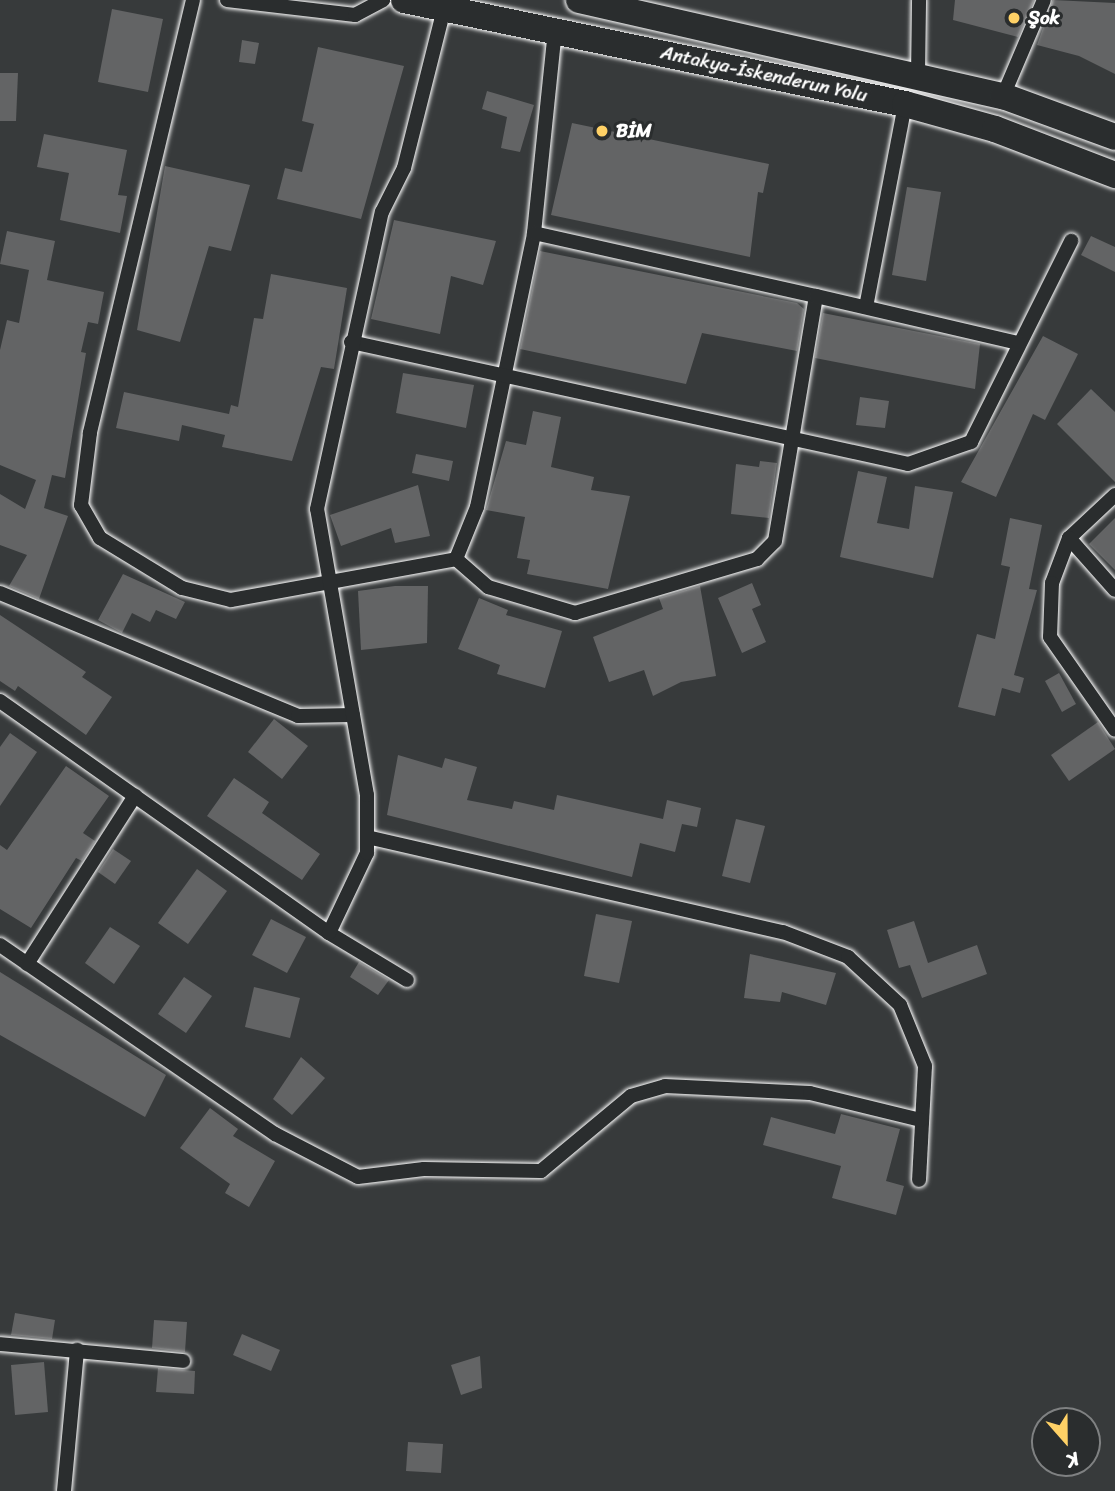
<!DOCTYPE html>
<html>
<head>
<meta charset="utf-8">
<style>
  body { margin:0 }
  #map { position:relative; width:1115px; height:1491px; overflow:hidden; background:#373a3b; font-family:Sriracha,sans-serif }
  div>[style] { position:absolute }
  [style*='--x'] { left:calc(var(--x)*1px); top:calc(var(--y)*1px); width:calc(var(--w)*1px); rotate:calc(var(--a)*1deg) }
  .building>* { inset:0; background:#636465 }
  .roads { filter:drop-shadow(0 0 2px #fff) drop-shadow(0 0 2px #fff) }
  .street>* { height:14px; margin:-7px; padding:0 7px; transform-origin:7px; border-radius:7px; background:#2a2d2e }
  .highway>* { height:26px; margin:-13px; padding:0 13px; transform-origin:13px; border-radius:13px; background:#2a2d2e }
  .dots>* { width:19px; height:19px; translate:-50% -50%; box-sizing:border-box; border:4px solid #2a2d2e; border-radius:50% }
  span { translate:-50% -50%; white-space:nowrap; text-align:center; line-height:1.15; -webkit-text-stroke:6px #2a2d2e; paint-order:stroke }
  .poi-label { font-size:19px; color:#fff; font-weight:700 }
  .left { translate:0 -50%; text-align:left }
  .street-label { font-size:19px; color:#fff }
  .north { position:absolute; left:1031px; top:1407px; width:70px; height:70px; box-sizing:border-box; background:#2a2d2e; border:2px solid #7f8182; border-radius:50%; rotate:159deg; font-size:19px; font-weight:700; line-height:28px; text-align:center; color:#fff }
  .north::after { content:''; display:block; margin:auto; width:24px; height:32px; background:#ffd166; clip-path:polygon(50% 0,100% 100%,50% 72%,0 100%) }
</style>
</head>
<body>
<div id="map">
  <div class="building">
    <i style="clip-path:polygon(955px 0,1034px 0,1018px 37px,953px 20px)"></i>
    <i style="clip-path:polygon(1053px 0,1115px 3px,1115px 74px,1079px 56px,1037px 45px)"></i>
    <i style="clip-path:polygon(112px 9px,163px 19px,148px 92px,98px 82px)"></i>
    <i style="clip-path:polygon(242px 40px,259px 43px,255px 64px,239px 62px)"></i>
    <i style="clip-path:polygon(318px 47px,404px 66px,361px 219px,277px 199px,285px 168px,302px 172px,314px 124px,302px 121px)"></i>
    <i style="clip-path:polygon(0 73px,18px 73px,16px 121px,0 121px)"></i>
    <i style="clip-path:polygon(487px 91px,534px 105px,520px 152px,501px 148px,507px 117px,482px 109px)"></i>
    <i style="clip-path:polygon(572px 123px,769px 164px,763px 193px,758px 192px,750px 257px,551px 215px)"></i>
    <i style="clip-path:polygon(44px 134px,127px 150px,118px 195px,127px 196px,120px 233px,60px 220px,69px 173px,37px 167px)"></i>
    <i style="clip-path:polygon(165px 166px,250px 185px,231px 251px,209px 246px,180px 342px,137px 330px)"></i>
    <i style="clip-path:polygon(907px 187px,941px 192px,926px 281px,892px 275px)"></i>
    <i style="clip-path:polygon(394px 220px,496px 241px,483px 285px,451px 276px,440px 334px,371px 319px)"></i>
    <i style="clip-path:polygon(7px 231px,55px 241px,47px 280px,104px 292px,98px 324px,88px 322px,81px 352px,86px 353px,65px 478px,52px 475px,44px 508px,68px 516px,39px 599px,9px 586px,27px 555px,0 545px,0 494px,25px 509px,36px 480px,0 465px,0 350px,7px 320px,19px 323px,29px 270px,0 264px)"></i>
    <i style="clip-path:polygon(1091px 236px,1115px 247px,1115px 272px,1081px 255px)"></i>
    <i style="clip-path:polygon(540px 251px,797px 303px,804px 309px,797px 351px,702px 333px,686px 384px,520px 349px)"></i>
    <i style="clip-path:polygon(271px 274px,347px 288px,334px 369px,321px 367px,292px 461px,222px 447px,225px 435px,182px 425px,179px 441px,116px 428px,124px 392px,229px 414px,231px 405px,238px 407px,254px 318px,263px 319px)"></i>
    <i style="clip-path:polygon(823px 313px,980px 344px,975px 389px,815px 358px)"></i>
    <i style="clip-path:polygon(1043px 336px,1078px 354px,1045px 420px,1033px 414px,996px 497px,961px 482px)"></i>
    <i style="clip-path:polygon(403px 373px,474px 385px,466px 428px,396px 413px)"></i>
    <i style="clip-path:polygon(1091px 389px,1115px 412px,1115px 482px,1057px 424px)"></i>
    <i style="clip-path:polygon(860px 397px,889px 401px,885px 428px,856px 425px)"></i>
    <i style="clip-path:polygon(533px 411px,561px 417px,551px 467px,594px 477px,591px 490px,630px 496px,608px 589px,527px 574px,530px 560px,517px 558px,525px 517px,486px 510px,506px 441px,526px 445px)"></i>
    <i style="clip-path:polygon(416px 454px,453px 461px,449px 481px,412px 473px)"></i>
    <i style="clip-path:polygon(760px 461px,777px 463px,769px 518px,731px 514px,736px 464px,759px 467px)"></i>
    <i style="clip-path:polygon(858px 471px,887px 477px,877px 523px,909px 529px,915px 486px,953px 492px,933px 578px,840px 557px)"></i>
    <i style="clip-path:polygon(418px 485px,430px 536px,395px 543px,391px 528px,341px 546px,330px 515px)"></i>
    <i style="clip-path:polygon(1010px 518px,1042px 525px,1029px 589px,1037px 590px,1014px 675px,1024px 678px,1020px 693px,1002px 688px,995px 716px,958px 707px,977px 634px,995px 639px,1010px 567px,1001px 565px)"></i>
    <i style="clip-path:polygon(1115px 518px,1115px 570px,1089px 544px)"></i>
    <i style="clip-path:polygon(123px 574px,185px 602px,176px 619px,156px 610px,150px 622px,132px 613px,122px 633px,98px 620px)"></i>
    <i style="clip-path:polygon(752px 583px,761px 605px,752px 609px,766px 642px,742px 653px,718px 598px)"></i>
    <i style="clip-path:polygon(395px 586px,428px 586px,427px 643px,361px 650px,358px 591px)"></i>
    <i style="clip-path:polygon(700px 586px,716px 676px,681px 682px,653px 696px,644px 670px,609px 682px,593px 637px,663px 609px,659px 598px)"></i>
    <i style="clip-path:polygon(479px 598px,508px 610px,506px 615px,562px 631px,545px 688px,497px 674px,500px 665px,458px 649px)"></i>
    <i style="clip-path:polygon(0 615px,86px 672px,82px 677px,112px 697px,86px 735px,18px 686px,15px 691px,0 681px)"></i>
    <i style="clip-path:polygon(1059px 673px,1076px 704px,1062px 712px,1045px 681px)"></i>
    <i style="clip-path:polygon(274px 719px,308px 746px,282px 779px,248px 752px)"></i>
    <i style="clip-path:polygon(1098px 722px,1115px 749px,1069px 781px,1051px 755px)"></i>
    <i style="clip-path:polygon(10px 733px,37px 752px,0 806px,0 747px)"></i>
    <i style="clip-path:polygon(398px 755px,442px 768px,445px 758px,477px 767px,467px 800px,512px 809px,514px 801px,554px 810px,557px 795px,663px 819px,667px 800px,701px 808px,697px 827px,682px 824px,675px 852px,640px 843px,632px 877px,387px 815px)"></i>
    <i style="clip-path:polygon(66px 766px,109px 796px,83px 833px,95px 841px,82px 861px,76px 858px,31px 928px,0 909px,0 845px,7px 850px)"></i>
    <i style="clip-path:polygon(234px 778px,269px 802px,262px 813px,320px 854px,302px 880px,207px 816px)"></i>
    <i style="clip-path:polygon(736px 819px,765px 826px,750px 883px,722px 876px)"></i>
    <i style="clip-path:polygon(113px 849px,131px 861px,115px 884px,98px 872px)"></i>
    <i style="clip-path:polygon(197px 869px,227px 891px,188px 944px,158px 923px)"></i>
    <i style="clip-path:polygon(596px 914px,632px 921px,619px 983px,584px 976px)"></i>
    <i style="clip-path:polygon(271px 919px,306px 937px,287px 973px,252px 955px)"></i>
    <i style="clip-path:polygon(914px 921px,928px 963px,977px 945px,987px 974px,922px 998px,910px 965px,899px 968px,887px 930px)"></i>
    <i style="clip-path:polygon(110px 927px,140px 946px,114px 984px,85px 963px)"></i>
    <i style="clip-path:polygon(750px 954px,836px 973px,826px 1005px,782px 992px,780px 1002px,744px 998px)"></i>
    <i style="clip-path:polygon(359px 962px,389px 980px,378px 995px,350px 977px)"></i>
    <i style="clip-path:polygon(0 972px,166px 1075px,145px 1117px,0 1035px)"></i>
    <i style="clip-path:polygon(184px 977px,212px 996px,186px 1033px,158px 1014px)"></i>
    <i style="clip-path:polygon(254px 987px,300px 998px,290px 1038px,245px 1027px)"></i>
    <i style="clip-path:polygon(301px 1057px,325px 1078px,292px 1115px,273px 1099px)"></i>
    <i style="clip-path:polygon(210px 1108px,238px 1129px,233px 1136px,275px 1161px,249px 1207px,225px 1193px,230px 1184px,180px 1148px)"></i>
    <i style="clip-path:polygon(841px 1114px,900px 1129px,886px 1181px,904px 1186px,896px 1215px,832px 1198px,841px 1166px,763px 1145px,771px 1117px,835px 1134px)"></i>
    <i style="clip-path:polygon(15px 1313px,55px 1320px,52px 1339px,11px 1335px)"></i>
    <i style="clip-path:polygon(154px 1320px,187px 1322px,185px 1352px,152px 1348px)"></i>
    <i style="clip-path:polygon(242px 1334px,280px 1350px,271px 1371px,233px 1355px)"></i>
    <i style="clip-path:polygon(480px 1356px,482px 1388px,461px 1395px,451px 1365px)"></i>
    <i style="clip-path:polygon(44px 1362px,48px 1412px,15px 1415px,11px 1365px)"></i>
    <i style="clip-path:polygon(158px 1368px,195px 1371px,194px 1394px,156px 1392px)"></i>
    <i style="clip-path:polygon(408px 1442px,443px 1444px,441px 1473px,406px 1471px)"></i>
  </div>
  <div class="roads">
    <div class="street">
      <i style="--x:193;--y:0;--w:445;--a:103.4"></i>
      <i style="--x:90;--y:433;--w:73;--a:97.1"></i>
      <i style="--x:81;--y:505;--w:38;--a:60"></i>
      <i style="--x:100;--y:538;--w:96;--a:31.4"></i>
      <i style="--x:182;--y:588;--w:50;--a:13.8"></i>
      <i style="--x:231;--y:600;--w:229;--a:-10.3"></i>
      <i style="--x:456;--y:559;--w:56;--a:-68"></i>
      <i style="--x:477;--y:507;--w:280;--a:-78.2"></i>
      <i style="--x:534;--y:233;--w:204;--a:-84.1"></i>
      <i style="--x:227;--y:0;--w:129;--a:6.7"></i>
      <i style="--x:355;--y:15;--w:32;--a:-28"></i>
      <i style="--x:918;--y:75;--w:75;--a:-89.2"></i>
      <i style="--x:1003;--y:96;--w:104;--a:-66.9"></i>
      <i style="--x:534;--y:233;--w:289;--a:12.6"></i>
      <i style="--x:866;--y:307;--w:207;--a:-79.1"></i>
      <i style="--x:351;--y:342;--w:570;--a:12.35"></i>
      <i style="--x:908;--y:464;--w:67;--a:-19.2"></i>
      <i style="--x:971;--y:442;--w:225;--a:-63.5"></i>
      <i style="--x:1115;--y:495;--w:63;--a:136.9"></i>
      <i style="--x:1069;--y:538;--w:48;--a:110.7"></i>
      <i style="--x:1052;--y:583;--w:54;--a:92.1"></i>
      <i style="--x:1050;--y:637;--w:113;--a:55"></i>
      <i style="--x:1069;--y:538;--w:69;--a:48.5"></i>
      <i style="--x:456;--y:559;--w:43;--a:41.2"></i>
      <i style="--x:488;--y:587;--w:91;--a:16.6"></i>
      <i style="--x:575;--y:613;--w:190;--a:-16.5"></i>
      <i style="--x:757;--y:559;--w:25;--a:-45"></i>
      <i style="--x:775;--y:541;--w:248;--a:-80.5"></i>
      <i style="--x:816;--y:296;--w:207;--a:13.1"></i>
      <i style="--x:0;--y:593;--w:322;--a:22.4"></i>
      <i style="--x:298;--y:716;--w:55;--a:-1"></i>
      <i style="--x:0;--y:701;--w:403;--a:35.2"></i>
      <i style="--x:329;--y:933;--w:91;--a:31.1"></i>
      <i style="--x:367;--y:837;--w:427;--a:12.9"></i>
      <i style="--x:783;--y:932;--w:70;--a:21"></i>
      <i style="--x:848;--y:957;--w:71;--a:42.7"></i>
      <i style="--x:900;--y:1005;--w:66;--a:67.7"></i>
      <i style="--x:925;--y:1066;--w:114;--a:93"></i>
      <i style="--x:329;--y:933;--w:89;--a:-64.6"></i>
      <i style="--x:367;--y:853;--w:58;--a:-90"></i>
      <i style="--x:367;--y:795;--w:290;--a:-99.9"></i>
      <i style="--x:317;--y:509;--w:304;--a:-77.7"></i>
      <i style="--x:382;--y:212;--w:49;--a:-63.4"></i>
      <i style="--x:404;--y:168;--w:164;--a:-75.9"></i>
      <i style="--x:0;--y:945;--w:334;--a:34.5"></i>
      <i style="--x:275;--y:1134;--w:93;--a:27.4"></i>
      <i style="--x:358;--y:1177;--w:66;--a:-6.9"></i>
      <i style="--x:424;--y:1169;--w:117;--a:1"></i>
      <i style="--x:541;--y:1171;--w:117;--a:-39.8"></i>
      <i style="--x:631;--y:1096;--w:35;--a:-16"></i>
      <i style="--x:665;--y:1086;--w:145;--a:2.8"></i>
      <i style="--x:810;--y:1093;--w:114;--a:13.7"></i>
      <i style="--x:27;--y:964;--w:200;--a:-57.3"></i>
      <i style="--x:0;--y:1344;--w:184;--a:5.3"></i>
      <i style="--x:64;--y:1491;--w:142;--a:-84.7"></i>
    </div>
    <div class="highway">
      <i style="--x:404;--y:0;--w:512;--a:11.73"></i>
      <i style="--x:905;--y:104;--w:93;--a:15.5"></i>
      <i style="--x:995;--y:129;--w:129;--a:21"></i>
      <i style="--x:579;--y:0;--w:435;--a:12.8"></i>
      <i style="--x:1003;--y:96;--w:119;--a:20.1"></i>
    </div>
  </div>
  <div class="dots">
    <i style="left:1014px;top:18px;background:#ffd166"></i>
    <i style="left:602px;top:131px;background:#ffd166"></i>
  </div>
  <div class="poi-label">
    <span class="left" style="left:1028px;top:18px">Şok</span>
    <span class="left" style="left:616px;top:131px">BİM</span>
  </div>
  <div class="street-label">
    <span style="left:764px;top:74px;rotate:12deg">Antakya-İskenderun Yolu</span>
  </div>
  <div class="north">K</div>
</div>
</body>
</html>
